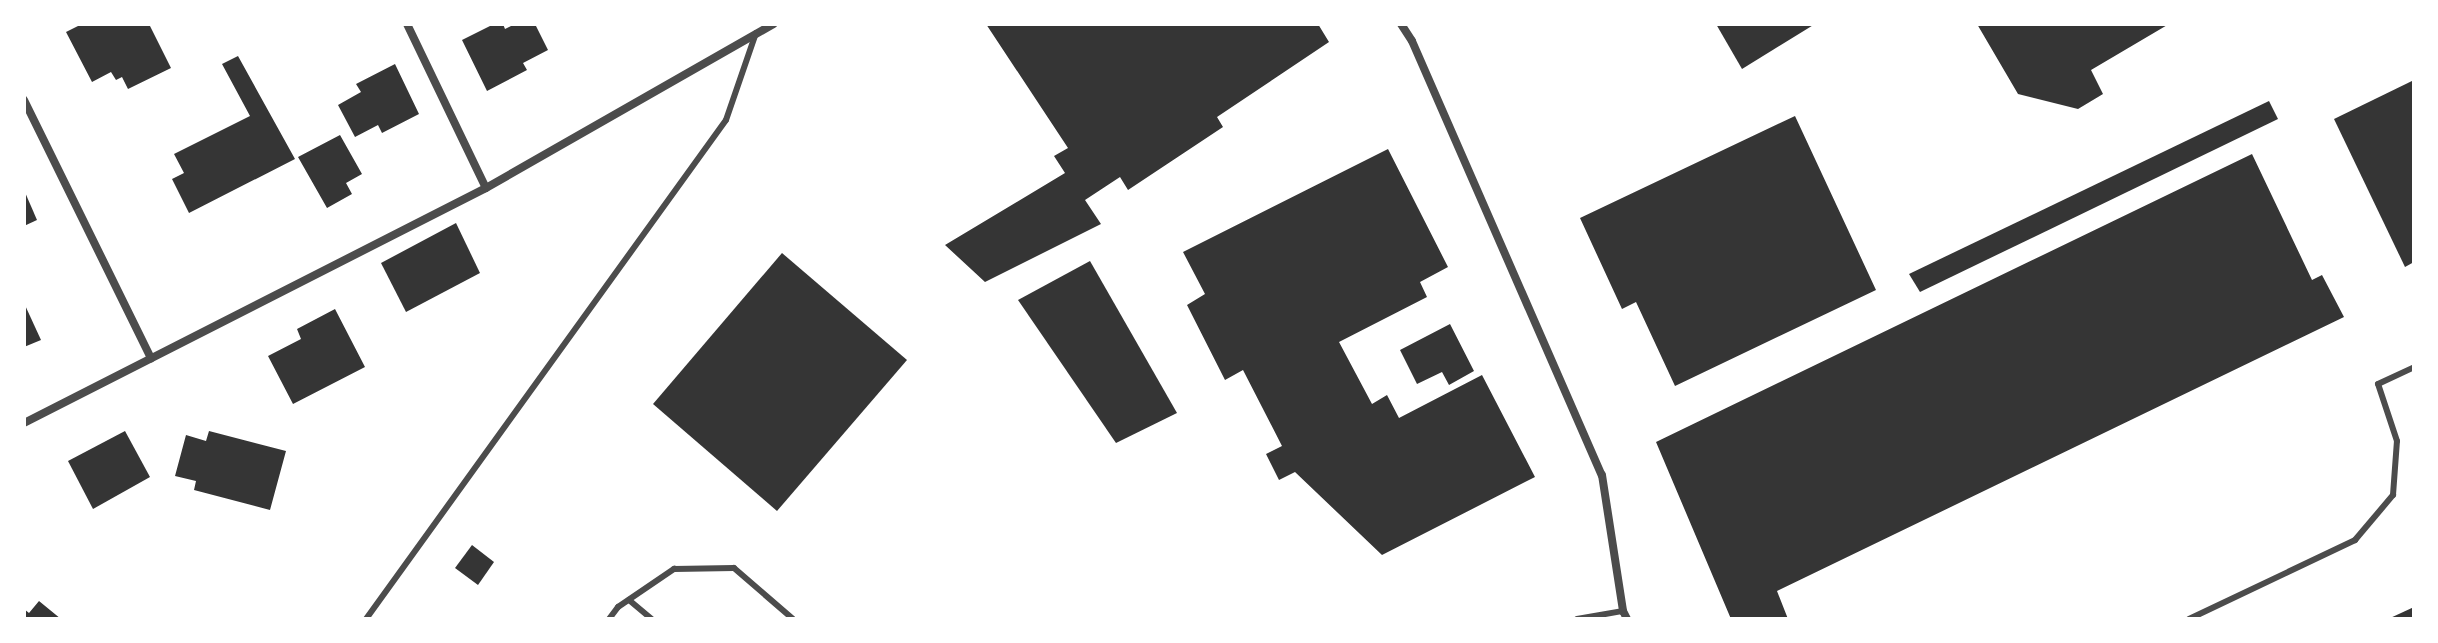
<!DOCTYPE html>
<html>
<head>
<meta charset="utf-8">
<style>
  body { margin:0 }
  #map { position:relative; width:2438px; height:643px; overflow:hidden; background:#fff; font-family:"Roboto Condensed",sans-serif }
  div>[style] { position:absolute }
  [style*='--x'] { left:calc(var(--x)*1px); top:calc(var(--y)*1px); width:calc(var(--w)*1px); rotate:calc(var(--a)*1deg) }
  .building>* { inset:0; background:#353535 }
  .service>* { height:6px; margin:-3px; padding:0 3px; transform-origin:3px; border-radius:3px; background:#4c4c4c }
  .minor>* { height:8px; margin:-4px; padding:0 4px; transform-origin:4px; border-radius:4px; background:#4c4c4c }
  span { translate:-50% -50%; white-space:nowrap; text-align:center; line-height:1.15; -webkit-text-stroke:7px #fff; paint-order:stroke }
  .frame { position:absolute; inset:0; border:26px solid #fff; pointer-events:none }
</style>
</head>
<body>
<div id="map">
  <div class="building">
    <i style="clip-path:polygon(82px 24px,149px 24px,171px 68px,128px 89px,122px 77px,116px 80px,111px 72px,92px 82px,66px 32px)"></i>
    <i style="clip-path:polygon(494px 24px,503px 24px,505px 29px,515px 24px,535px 24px,548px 50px,523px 63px,527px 70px,487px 91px,462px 40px)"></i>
    <i style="clip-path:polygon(986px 24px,1318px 24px,1329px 42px,1217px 117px,1223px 127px,1128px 190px,1120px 177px,1085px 200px,1101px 224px,985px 282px,945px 245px,1065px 173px,1054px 156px,1068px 148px)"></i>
    <i style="clip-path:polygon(1716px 24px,1815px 24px,1742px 69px)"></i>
    <i style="clip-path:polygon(1977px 24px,2169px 24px,2091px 70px,2103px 94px,2078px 109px,2018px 94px)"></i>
    <i style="clip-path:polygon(238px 56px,295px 159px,189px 213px,172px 179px,184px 173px,174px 154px,250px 116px,222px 64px)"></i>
    <i style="clip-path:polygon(395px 64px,419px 114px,382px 133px,378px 125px,355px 137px,338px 105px,361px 92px,356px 84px)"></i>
    <i style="clip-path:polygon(2414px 80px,2414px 262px,2405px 267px,2334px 119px)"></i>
    <i style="clip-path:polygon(2269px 101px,2278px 119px,1920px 292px,1909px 274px)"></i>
    <i style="clip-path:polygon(1795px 116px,1876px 290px,1675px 386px,1636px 302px,1622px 309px,1580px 218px)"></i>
    <i style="clip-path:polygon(340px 135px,362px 174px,346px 183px,352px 194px,327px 208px,298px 157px)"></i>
    <i style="clip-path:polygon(1388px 149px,1448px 267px,1420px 282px,1427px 297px,1339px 342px,1372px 404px,1387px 395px,1399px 418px,1482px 375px,1535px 477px,1382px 555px,1295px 472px,1279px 480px,1266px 454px,1282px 446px,1243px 370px,1225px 380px,1187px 305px,1205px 294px,1183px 252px)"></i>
    <i style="clip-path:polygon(2252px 154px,2312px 280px,2322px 275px,2344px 317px,1777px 591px,1788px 619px,1731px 619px,1656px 442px)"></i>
    <i style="clip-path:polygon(24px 190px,37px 220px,24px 226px)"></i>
    <i style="clip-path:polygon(456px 223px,480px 273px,406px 312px,381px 263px)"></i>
    <i style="clip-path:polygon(782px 253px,907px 360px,777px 511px,653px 404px)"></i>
    <i style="clip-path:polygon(1090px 261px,1177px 413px,1116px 443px,1018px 300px)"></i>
    <i style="clip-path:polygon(24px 303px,41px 340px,24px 347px)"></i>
    <i style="clip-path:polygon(335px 309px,365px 367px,293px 404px,268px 356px,301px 339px,297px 329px)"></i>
    <i style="clip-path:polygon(1450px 324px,1474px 371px,1449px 385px,1442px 372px,1417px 384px,1400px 350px)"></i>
    <i style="clip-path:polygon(125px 431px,150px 477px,93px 509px,68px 461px)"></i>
    <i style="clip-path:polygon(209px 431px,286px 451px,270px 510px,194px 490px,196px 481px,175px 476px,186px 435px,206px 441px)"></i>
    <i style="clip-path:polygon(472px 545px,494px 562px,478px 585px,455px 568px)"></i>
    <i style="clip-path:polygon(39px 601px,61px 619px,24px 619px,24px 609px,29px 613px)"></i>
    <i style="clip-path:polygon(2414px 607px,2414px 619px,2388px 619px)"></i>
  </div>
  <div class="service">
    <i style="--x:629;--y:600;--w:30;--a:40"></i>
    <i style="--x:366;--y:619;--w:615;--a:-54.19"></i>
    <i style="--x:726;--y:120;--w:92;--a:-71"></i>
    <i style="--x:609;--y:619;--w:15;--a:-53"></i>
    <i style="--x:618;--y:607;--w:68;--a:-34.2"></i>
    <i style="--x:674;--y:569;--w:60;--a:-1"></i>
    <i style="--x:734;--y:568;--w:78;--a:40.8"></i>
    <i style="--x:1577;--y:619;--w:47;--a:-9.9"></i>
    <i style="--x:2189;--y:619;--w:184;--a:-25.4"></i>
    <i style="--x:2355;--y:540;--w:59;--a:-49.8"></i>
    <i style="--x:2393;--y:495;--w:54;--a:-85.8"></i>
    <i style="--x:2397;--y:441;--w:60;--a:-108.4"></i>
    <i style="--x:2378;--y:384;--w:40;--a:-25"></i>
  </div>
  <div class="minor">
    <i style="--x:407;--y:24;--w:182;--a:64.3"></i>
    <i style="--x:1401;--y:24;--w:20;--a:57"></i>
    <i style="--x:1412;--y:41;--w:474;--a:66.4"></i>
    <i style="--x:1602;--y:475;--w:138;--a:81.2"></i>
    <i style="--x:1623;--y:611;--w:9;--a:63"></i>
    <i style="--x:24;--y:100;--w:288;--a:63.8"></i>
    <i style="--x:24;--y:423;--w:518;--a:-26.96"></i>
    <i style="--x:486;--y:188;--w:331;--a:-29.7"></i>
  </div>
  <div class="frame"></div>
</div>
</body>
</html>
